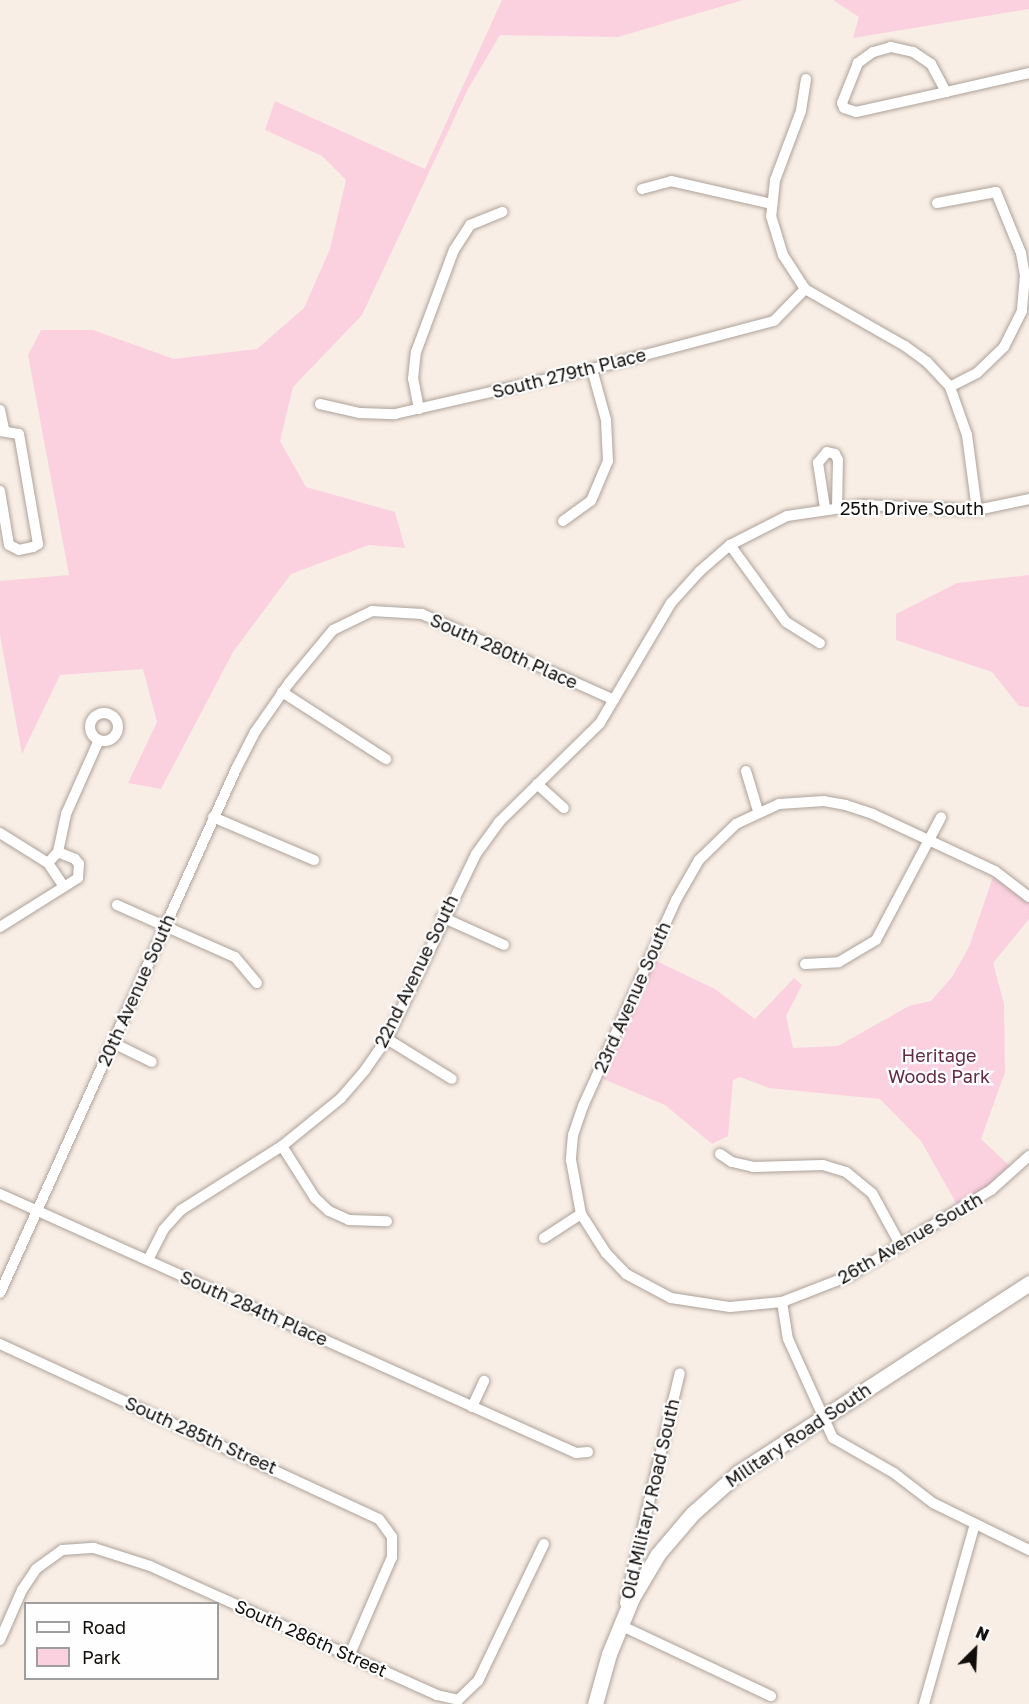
<!DOCTYPE html>
<html>
<head>
<meta charset="utf-8">
<style>
  body { margin:0 }
  #map { position:relative; width:1029px; height:1704px; overflow:hidden; background:#f9eee5; font-family:"Golos Text",sans-serif }
  div>[style] { position:absolute }
  [style*='--x'] { left:calc(var(--x)*1px); top:calc(var(--y)*1px); width:calc(var(--w)*1px); rotate:calc(var(--a)*1deg) }
  .green>* { inset:0; background:#fbd1e0 }
  .roads { filter:drop-shadow(0 0 2px #ada29a) drop-shadow(0 0 2px #ada29a) }
  .minor>* { height:10px; margin:-5px; padding:0 5px; transform-origin:5px; border-radius:5px; background:#fff }
  .minor>.ring { margin:-5px; padding:0; box-sizing:content-box; background:none; border:10px solid #fff; border-radius:50% }
  .secondary>* { height:15px; margin:-7.5px; padding:0 7.5px; transform-origin:7.5px; border-radius:7.5px; background:#fff }
  span { translate:-50% -50%; white-space:nowrap; text-align:center; line-height:1.15; -webkit-text-stroke:4.5px #fefefe; paint-order:stroke }
  .street-label { font-size:18px; color:#100d0a }
  .park-label { font-size:18px; color:#612a42 }
  .legend { position:absolute; left:24px; top:1602px; width:195px; height:78px; box-sizing:border-box; background:#fefefe; border:2px solid #9f9e9c; margin:0; padding:8px 10px; list-style:none; font-size:18px; color:#100d0a }
  .legend li { display:flex; align-items:center; gap:12px; height:30px }
  .legend b { width:30px; border:2px solid #9f9e9c }
  .north { position:absolute; left:945px; top:1620px; width:60px; height:60px; -webkit-text-stroke:4px #fefefe; paint-order:stroke; rotate:24deg; font-size:16px; font-weight:700; line-height:24px; text-align:center; color:#100d0a }
  .north::after { content:''; display:block; margin:auto; width:21px; height:27px; background:#100d0a; clip-path:polygon(50% 0,100% 100%,50% 72%,0 100%) }
</style>
</head>
<body>
<div id="map">
  <div class="green">
    <i style="clip-path:polygon(502px 0,743px 0,618px 37px,500px 35px,468px 89px,362px 315px,293px 387px,280px 441px,306px 487px,395px 512px,405px 548px,369px 545px,291px 574px,233px 652px,161px 789px,128px 783px,157px 722px,143px 669px,60px 675px,22px 754px,0 635px,0 581px,69px 575px,28px 355px,41px 330px,93px 330px,174px 359px,257px 349px,304px 308px,330px 249px,346px 180px,322px 156px,265px 130px,275px 101px,425px 169px)"></i>
    <i style="clip-path:polygon(833px 0,1029px 0,1029px 9px,853px 38px,859px 17px)"></i>
    <i style="clip-path:polygon(1029px 575px,1029px 707px,1019px 706px,992px 672px,896px 640px,896px 614px,957px 583px)"></i>
    <i style="clip-path:polygon(995px 871px,1029px 897px,1029px 919px,993px 963px,1004px 1004px,1005px 1072px,981px 1139px,1015px 1171px,960px 1210px,921px 1141px,880px 1099px,769px 1088px,740px 1077px,733px 1080px,728px 1136px,712px 1144px,665px 1105px,596px 1076px,650px 958px,715px 989px,755px 1019px,794px 978px,802px 985px,786px 1016px,793px 1048px,838px 1046px,909px 1006px,931px 1001px,952px 977px,969px 947px)"></i>
  </div>
  <div class="roads">
    <div class="minor">
      <i style="--x:806;--y:79;--w:32;--a:99"></i>
      <i style="--x:801;--y:111;--w:74;--a:110.6"></i>
      <i style="--x:775;--y:180;--w:36;--a:96"></i>
      <i style="--x:771;--y:216;--w:41;--a:72.9"></i>
      <i style="--x:783;--y:255;--w:40;--a:57.1"></i>
      <i style="--x:805;--y:289;--w:115;--a:29.7"></i>
      <i style="--x:905;--y:346;--w:27;--a:36"></i>
      <i style="--x:927;--y:362;--w:34;--a:47"></i>
      <i style="--x:950;--y:387;--w:51;--a:70.5"></i>
      <i style="--x:967;--y:435;--w:76;--a:82.4"></i>
      <i style="--x:946;--y:92;--w:32;--a:-118"></i>
      <i style="--x:931;--y:64;--w:22;--a:-146"></i>
      <i style="--x:913;--y:52;--w:23;--a:-167"></i>
      <i style="--x:891;--y:47;--w:19;--a:164"></i>
      <i style="--x:873;--y:52;--w:19;--a:144"></i>
      <i style="--x:858;--y:63;--w:43;--a:111.8"></i>
      <i style="--x:842;--y:103;--w:5;--a:68"></i>
      <i style="--x:844;--y:108;--w:13;--a:18"></i>
      <i style="--x:856;--y:112;--w:92;--a:-12.5"></i>
      <i style="--x:946;--y:92;--w:85;--a:-12.9"></i>
      <i style="--x:642;--y:189;--w:30;--a:-15"></i>
      <i style="--x:671;--y:181;--w:104;--a:12.8"></i>
      <i style="--x:937;--y:203;--w:60;--a:-10.6"></i>
      <i style="--x:996;--y:192;--w:66;--a:67.7"></i>
      <i style="--x:1021;--y:253;--w:22;--a:80"></i>
      <i style="--x:1025;--y:275;--w:36;--a:95"></i>
      <i style="--x:1022;--y:311;--w:40;--a:116.6"></i>
      <i style="--x:1004;--y:347;--w:37;--a:136"></i>
      <i style="--x:977;--y:373;--w:30;--a:153"></i>
      <i style="--x:320;--y:404;--w:41;--a:12.7"></i>
      <i style="--x:360;--y:413;--w:35;--a:2"></i>
      <i style="--x:395;--y:414;--w:202;--a:-12.9"></i>
      <i style="--x:592;--y:369;--w:188;--a:-14.8"></i>
      <i style="--x:774;--y:321;--w:45;--a:-45.9"></i>
      <i style="--x:419;--y:409;--w:31;--a:-101"></i>
      <i style="--x:413;--y:379;--w:27;--a:-84"></i>
      <i style="--x:416;--y:352;--w:109;--a:-69.6"></i>
      <i style="--x:454;--y:250;--w:30;--a:-57"></i>
      <i style="--x:470;--y:225;--w:35;--a:-22"></i>
      <i style="--x:0;--y:410;--w:19;--a:78"></i>
      <i style="--x:0;--y:431;--w:19;--a:9"></i>
      <i style="--x:19;--y:434;--w:112;--a:80.2"></i>
      <i style="--x:38;--y:544;--w:6;--a:149"></i>
      <i style="--x:33;--y:547;--w:14;--a:168"></i>
      <i style="--x:19;--y:550;--w:11;--a:-153"></i>
      <i style="--x:9;--y:545;--w:55;--a:-99.5"></i>
      <i style="--x:825;--y:508;--w:46;--a:-98.8"></i>
      <i style="--x:818;--y:463;--w:14;--a:-51"></i>
      <i style="--x:827;--y:452;--w:8;--a:14"></i>
      <i style="--x:835;--y:454;--w:7;--a:63"></i>
      <i style="--x:838;--y:460;--w:46;--a:91.2"></i>
      <i style="--x:563;--y:521;--w:34;--a:-36"></i>
      <i style="--x:591;--y:501;--w:43;--a:-67"></i>
      <i style="--x:608;--y:461;--w:41;--a:-92.8"></i>
      <i style="--x:606;--y:420;--w:53;--a:-105.4"></i>
      <i style="--x:730;--y:545;--w:95;--a:54"></i>
      <i style="--x:786;--y:622;--w:40;--a:32"></i>
      <i style="--x:282;--y:692;--w:124;--a:32.8"></i>
      <i class="ring" style="left:90px;top:713px;width:18px;height:18px"></i>
      <i style="--x:746;--y:771;--w:42;--a:73.3"></i>
      <i style="--x:537;--y:784;--w:36;--a:42"></i>
      <i style="--x:213;--y:817;--w:110;--a:23.1"></i>
      <i style="--x:0;--y:833;--w:57;--a:32"></i>
      <i style="--x:48;--y:863;--w:27;--a:56"></i>
      <i style="--x:48;--y:863;--w:15;--a:-48"></i>
      <i style="--x:58;--y:852;--w:39;--a:-78"></i>
      <i style="--x:66;--y:814;--w:81;--a:-66"></i>
      <i style="--x:1029;--y:897;--w:43;--a:-142.6"></i>
      <i style="--x:995;--y:871;--w:135;--a:-155"></i>
      <i style="--x:873;--y:814;--w:28;--a:-162"></i>
      <i style="--x:846;--y:805;--w:22;--a:-170"></i>
      <i style="--x:824;--y:801;--w:45;--a:176.2"></i>
      <i style="--x:779;--y:804;--w:47;--a:155.1"></i>
      <i style="--x:736;--y:824;--w:52;--a:135.8"></i>
      <i style="--x:699;--y:860;--w:46;--a:119.9"></i>
      <i style="--x:676;--y:900;--w:226;--a:114.3"></i>
      <i style="--x:583;--y:1106;--w:31;--a:109"></i>
      <i style="--x:573;--y:1135;--w:25;--a:95"></i>
      <i style="--x:571;--y:1160;--w:55;--a:79.5"></i>
      <i style="--x:581;--y:1214;--w:46;--a:57.3"></i>
      <i style="--x:606;--y:1253;--w:29;--a:46"></i>
      <i style="--x:626;--y:1274;--w:51;--a:28.1"></i>
      <i style="--x:671;--y:1298;--w:60;--a:8.7"></i>
      <i style="--x:730;--y:1307;--w:52;--a:-5.5"></i>
      <i style="--x:782;--y:1302;--w:72;--a:-21.2"></i>
      <i style="--x:849;--y:1276;--w:166;--a:-31.2"></i>
      <i style="--x:991;--y:1190;--w:51;--a:-41.8"></i>
      <i style="--x:117;--y:905;--w:129;--a:23.8"></i>
      <i style="--x:235;--y:957;--w:34;--a:50"></i>
      <i style="--x:442;--y:917;--w:68;--a:24.3"></i>
      <i style="--x:0;--y:927;--w:92;--a:-32.1"></i>
      <i style="--x:78;--y:878;--w:14;--a:-86"></i>
      <i style="--x:79;--y:864;--w:6;--a:-129"></i>
      <i style="--x:75;--y:859;--w:18;--a:-158"></i>
      <i style="--x:805;--y:964;--w:34;--a:-3"></i>
      <i style="--x:839;--y:962;--w:43;--a:-30.7"></i>
      <i style="--x:876;--y:940;--w:139;--a:-62.1"></i>
      <i style="--x:387;--y:1039;--w:76;--a:31.6"></i>
      <i style="--x:113;--y:1043;--w:43;--a:26"></i>
      <i style="--x:282;--y:1146;--w:62;--a:57.6"></i>
      <i style="--x:315;--y:1198;--w:19;--a:43"></i>
      <i style="--x:329;--y:1211;--w:22;--a:24"></i>
      <i style="--x:349;--y:1220;--w:38;--a:2"></i>
      <i style="--x:720;--y:1154;--w:14;--a:34"></i>
      <i style="--x:732;--y:1162;--w:22;--a:13"></i>
      <i style="--x:753;--y:1167;--w:70;--a:-1.6"></i>
      <i style="--x:823;--y:1165;--w:24;--a:17"></i>
      <i style="--x:846;--y:1172;--w:33;--a:39"></i>
      <i style="--x:872;--y:1193;--w:60;--a:61.3"></i>
      <i style="--x:0;--y:1194;--w:632;--a:24.21"></i>
      <i style="--x:576;--y:1453;--w:12;--a:-5"></i>
      <i style="--x:544;--y:1238;--w:44;--a:-33"></i>
      <i style="--x:148;--y:1260;--w:34;--a:-63"></i>
      <i style="--x:163;--y:1230;--w:27;--a:-48"></i>
      <i style="--x:181;--y:1210;--w:120;--a:-32.4"></i>
      <i style="--x:282;--y:1146;--w:76;--a:-39.1"></i>
      <i style="--x:341;--y:1098;--w:37;--a:-49"></i>
      <i style="--x:365;--y:1070;--w:38;--a:-55"></i>
      <i style="--x:387;--y:1039;--w:205;--a:-64.3"></i>
      <i style="--x:476;--y:854;--w:39;--a:-54"></i>
      <i style="--x:499;--y:822;--w:141;--a:-44.4"></i>
      <i style="--x:600;--y:723;--w:139;--a:-59.4"></i>
      <i style="--x:671;--y:603;--w:43;--a:-47.8"></i>
      <i style="--x:700;--y:571;--w:40;--a:-41"></i>
      <i style="--x:730;--y:545;--w:64;--a:-27"></i>
      <i style="--x:787;--y:516;--w:76;--a:-8.3"></i>
      <i style="--x:862;--y:505;--w:115;--a:2.5"></i>
      <i style="--x:977;--y:510;--w:53;--a:-11.9"></i>
      <i style="--x:0;--y:1293;--w:575;--a:-65.75"></i>
      <i style="--x:236;--y:769;--w:42;--a:-62.8"></i>
      <i style="--x:255;--y:732;--w:60;--a:-55.2"></i>
      <i style="--x:289;--y:683;--w:69;--a:-50.3"></i>
      <i style="--x:333;--y:630;--w:43;--a:-26"></i>
      <i style="--x:372;--y:611;--w:50;--a:3.4"></i>
      <i style="--x:422;--y:614;--w:210;--a:24.1"></i>
      <i style="--x:782;--y:1302;--w:37;--a:81"></i>
      <i style="--x:788;--y:1339;--w:109;--a:65.6"></i>
      <i style="--x:833;--y:1438;--w:70;--a:29.8"></i>
      <i style="--x:894;--y:1473;--w:49;--a:37.6"></i>
      <i style="--x:933;--y:1503;--w:107;--a:26.1"></i>
      <i style="--x:0;--y:1344;--w:417;--a:24.8"></i>
      <i style="--x:379;--y:1519;--w:22;--a:54"></i>
      <i style="--x:392;--y:1537;--w:20;--a:90"></i>
      <i style="--x:392;--y:1557;--w:106;--a:113.4"></i>
      <i style="--x:472;--y:1407;--w:29;--a:-65"></i>
      <i style="--x:625;--y:1603;--w:236;--a:-76.6"></i>
      <i style="--x:621;--y:1621;--w:4;--a:104"></i>
      <i style="--x:620;--y:1625;--w:167;--a:25.2"></i>
      <i style="--x:0;--y:1640;--w:55;--a:-66.3"></i>
      <i style="--x:22;--y:1590;--w:25;--a:-56"></i>
      <i style="--x:36;--y:1569;--w:32;--a:-36"></i>
      <i style="--x:62;--y:1550;--w:32;--a:-4"></i>
      <i style="--x:94;--y:1548;--w:59;--a:17.8"></i>
      <i style="--x:150;--y:1566;--w:315;--a:24.2"></i>
      <i style="--x:437;--y:1695;--w:22;--a:13"></i>
      <i style="--x:458;--y:1700;--w:28;--a:-44"></i>
      <i style="--x:478;--y:1681;--w:152;--a:-64.3"></i>
      <i style="--x:924;--y:1704;--w:187;--a:-74.2"></i>
    </div>
    <div class="secondary">
      <i style="--x:595;--y:1704;--w:52;--a:-74.4"></i>
      <i style="--x:609;--y:1654;--w:61;--a:-67.7"></i>
      <i style="--x:632;--y:1598;--w:51;--a:-59.4"></i>
      <i style="--x:658;--y:1554;--w:52;--a:-49.6"></i>
      <i style="--x:692;--y:1514;--w:62;--a:-41.7"></i>
      <i style="--x:738;--y:1473;--w:348;--a:-33.1"></i>
    </div>
  </div>
  <div class="street-label">
    <span style="left:569px;top:373px;rotate:-14deg">South 279th Place</span>
    <span style="left:912px;top:508px">25th Drive South</span>
    <span style="left:504px;top:651px;rotate:24deg">South 280th Place</span>
    <span style="left:416px;top:971px;rotate:-64deg">22nd Avenue South</span>
    <span style="left:136px;top:990px;rotate:-66deg">20th Avenue South</span>
    <span style="left:632px;top:997px;rotate:-66deg">23rd Avenue South</span>
    <span style="left:910px;top:1238px;rotate:-30deg">26th Avenue South</span>
    <span style="left:254px;top:1308px;rotate:24deg">South 284th Place</span>
    <span style="left:201px;top:1435px;rotate:24deg">South 285th Street</span>
    <span style="left:798px;top:1435px;rotate:-34deg">Military Road South</span>
    <span style="left:650px;top:1499px;rotate:-77deg">Old Military Road South</span>
    <span style="left:311px;top:1638px;rotate:24deg">South 286th Street</span>
  </div>
  <div class="park-label">
    <span style="left:939px;top:1066px">Heritage<br>Woods Park</span>
  </div>
  <ul class="legend">
  <li><b style="height:8px;background:#fff"></b>Road</li>
  <li><b style="height:16px;background:#fbd1e0"></b>Park</li>
  </ul>
  <div class="north">N</div>
</div>
</body>
</html>
